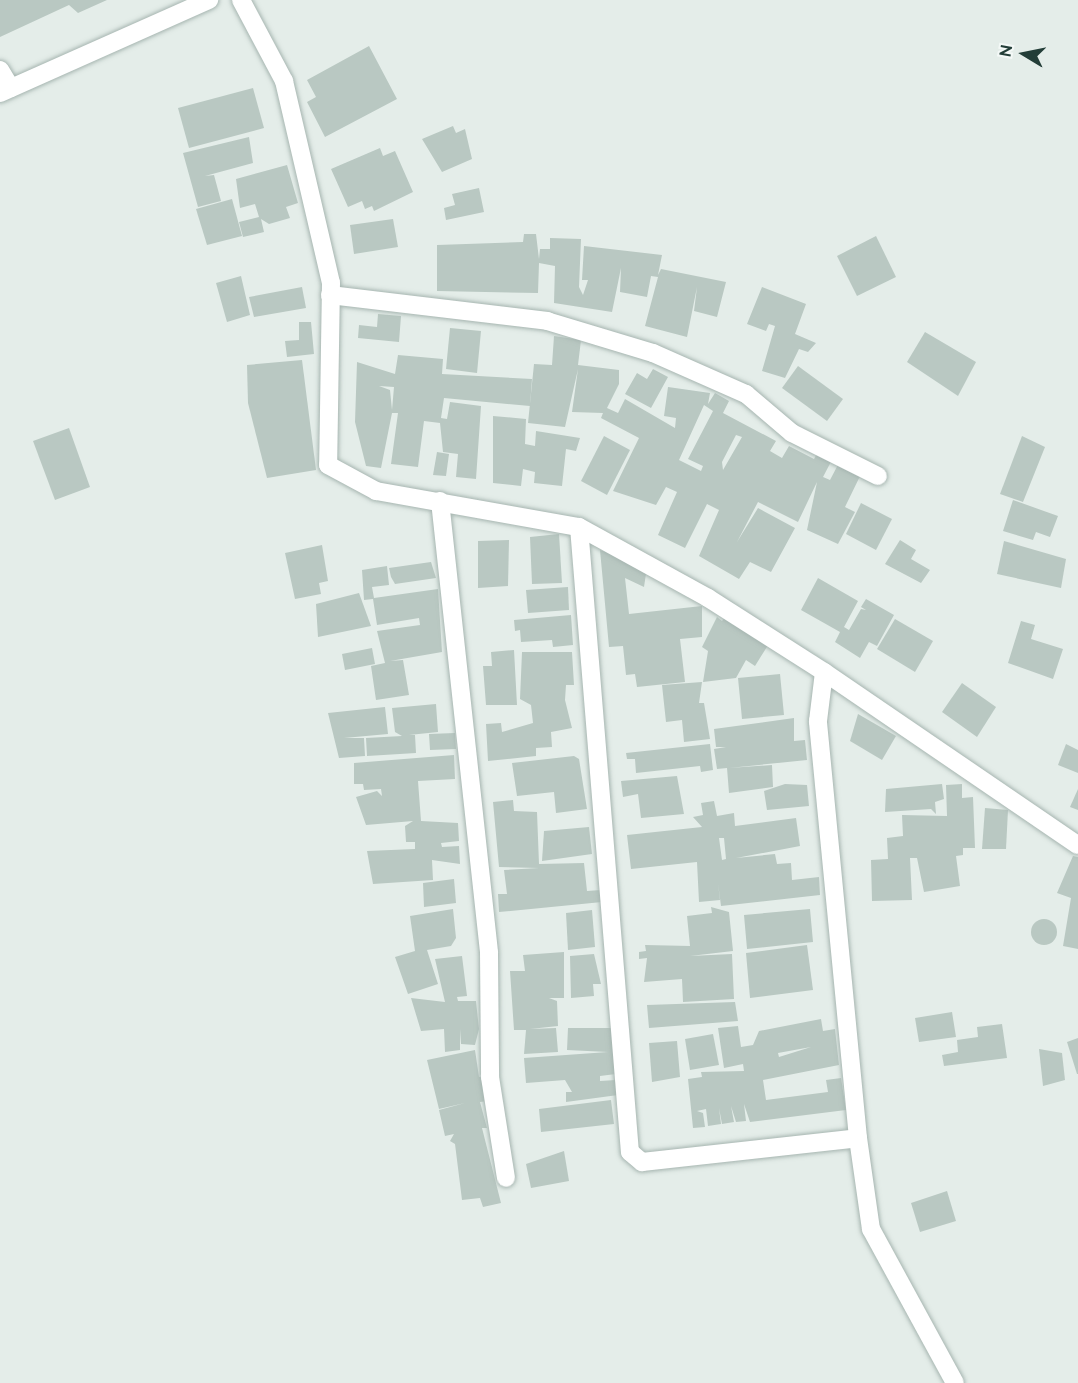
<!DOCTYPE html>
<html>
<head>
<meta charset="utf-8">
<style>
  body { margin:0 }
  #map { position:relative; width:1078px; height:1383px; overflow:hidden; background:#e4ede9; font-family:Raleway,sans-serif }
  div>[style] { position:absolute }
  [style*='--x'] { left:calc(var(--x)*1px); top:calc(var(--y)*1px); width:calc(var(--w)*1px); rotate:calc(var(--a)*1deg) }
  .building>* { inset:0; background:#b9c8c2 }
  .round { border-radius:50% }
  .roads { filter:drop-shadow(0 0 2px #a6b5b0) drop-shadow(0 0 2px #a6b5b0) }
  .minor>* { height:18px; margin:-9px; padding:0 9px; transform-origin:9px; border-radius:9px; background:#fff }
  .secondary>* { height:18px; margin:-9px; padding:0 9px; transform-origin:9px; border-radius:9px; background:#fff }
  span { translate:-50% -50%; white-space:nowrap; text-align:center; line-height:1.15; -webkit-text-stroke:4.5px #f4f9f7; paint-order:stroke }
  .north { position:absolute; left:994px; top:24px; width:60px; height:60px; -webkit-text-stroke:4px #f4f9f7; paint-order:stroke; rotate:280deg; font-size:16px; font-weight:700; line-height:24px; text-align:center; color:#233e38 }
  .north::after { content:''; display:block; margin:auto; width:21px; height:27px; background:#233e38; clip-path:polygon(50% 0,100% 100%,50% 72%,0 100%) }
</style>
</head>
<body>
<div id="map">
  <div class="building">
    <i style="clip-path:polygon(0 0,107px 0,78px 13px,69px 5px,0 37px)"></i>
    <i style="clip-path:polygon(369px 46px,397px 99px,325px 137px,307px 102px,316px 97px,307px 80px)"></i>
    <i style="clip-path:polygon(253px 88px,264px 128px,189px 148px,178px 108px)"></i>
    <i style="clip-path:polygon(453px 126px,456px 133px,465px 129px,472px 159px,442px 172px,422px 139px)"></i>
    <i style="clip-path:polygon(249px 137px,253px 163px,205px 176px,214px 175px,221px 201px,198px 207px,183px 153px)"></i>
    <i style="clip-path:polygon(380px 148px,383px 156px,395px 151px,413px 192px,374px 211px,372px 206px,365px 209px,362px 201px,348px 207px,331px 169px)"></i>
    <i style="clip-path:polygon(287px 165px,298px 203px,286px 207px,290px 218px,269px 224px,261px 219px,264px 232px,243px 237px,239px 222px,259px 217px,255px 204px,240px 208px,236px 179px)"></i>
    <i style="clip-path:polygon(479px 188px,484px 212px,446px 220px,444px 208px,455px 205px,452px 194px)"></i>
    <i style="clip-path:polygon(232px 199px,242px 236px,207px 245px,196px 209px)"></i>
    <i style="clip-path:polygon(393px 219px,398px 247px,354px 254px,350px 225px)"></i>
    <i style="clip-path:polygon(524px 234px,536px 234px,539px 259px,540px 249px,550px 249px,550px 238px,581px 239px,579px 287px,583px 295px,588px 280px,582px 280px,584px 246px,662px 255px,658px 275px,661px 269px,726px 282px,717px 317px,694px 311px,697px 287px,687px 337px,645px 326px,658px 277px,651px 276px,647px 297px,620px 292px,621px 268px,612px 312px,554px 303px,555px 266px,539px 263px,538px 293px,437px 291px,437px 245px,523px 242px)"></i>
    <i style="clip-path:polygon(876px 236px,896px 277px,857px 296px,837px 256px)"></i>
    <i style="clip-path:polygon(241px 276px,250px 315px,227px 322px,216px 283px)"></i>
    <i style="clip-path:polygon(302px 287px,306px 308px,254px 317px,249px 297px)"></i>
    <i style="clip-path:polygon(762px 287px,806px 304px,795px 334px,816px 343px,808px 352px,799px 349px,785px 378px,762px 371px,775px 326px,769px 324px,766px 331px,747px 324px)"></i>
    <i style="clip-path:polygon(378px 314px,401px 316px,399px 342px,358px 338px,359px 325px,377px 327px)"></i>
    <i style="clip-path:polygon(299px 322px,311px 322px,314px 354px,287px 357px,285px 341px,299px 340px)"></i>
    <i style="clip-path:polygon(450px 328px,481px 331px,477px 373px,446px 369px)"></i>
    <i style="clip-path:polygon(925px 332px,976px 362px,958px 396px,907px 362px)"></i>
    <i style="clip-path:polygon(evenodd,554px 336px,581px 340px,578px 365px,619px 370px,619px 384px,607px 408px,618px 413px,625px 399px,675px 428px,676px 418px,664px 416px,668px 387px,710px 393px,708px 404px,715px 393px,729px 401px,723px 413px,776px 441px,770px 451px,782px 458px,789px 446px,814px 459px,820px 448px,834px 456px,823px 477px,830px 480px,841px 459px,863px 470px,845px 507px,855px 512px,838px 544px,807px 530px,817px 482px,798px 522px,758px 502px,737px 542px,758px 508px,795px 528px,771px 572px,750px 562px,739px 579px,699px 556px,719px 510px,707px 504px,685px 548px,658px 535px,677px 492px,666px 487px,656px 505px,613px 491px,639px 438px,601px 418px,603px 413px,572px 412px,578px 369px,565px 427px,528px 423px,534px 364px,552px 365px,554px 336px,704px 405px,713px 411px,688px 459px,703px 466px,701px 471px,679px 460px,704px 405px,554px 336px,736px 435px,742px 437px,723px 470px,722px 462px,736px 435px)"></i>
    <i style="clip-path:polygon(evenodd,398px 355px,443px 359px,442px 374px,532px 379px,530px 406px,444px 398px,441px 418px,447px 419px,450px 402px,481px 406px,476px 479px,456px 477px,458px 454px,443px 452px,440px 423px,424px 421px,418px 467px,391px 464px,398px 413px,392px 413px,381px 468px,366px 466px,355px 422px,357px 362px,395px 374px,398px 355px,379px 386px,394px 387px,392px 410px,390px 390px,379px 386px)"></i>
    <i style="clip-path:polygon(302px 360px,316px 470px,267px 478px,248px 403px,247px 365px)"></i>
    <i style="clip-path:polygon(798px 366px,843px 399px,827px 421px,782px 388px)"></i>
    <i style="clip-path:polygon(653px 369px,668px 377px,651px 408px,625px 394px,637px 373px,647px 379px)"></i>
    <i style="clip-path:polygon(493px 416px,526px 419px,525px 444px,535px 446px,536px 431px,580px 438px,576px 451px,566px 449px,562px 486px,534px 483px,535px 472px,523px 469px,521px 486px,493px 483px)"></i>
    <i style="clip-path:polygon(69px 428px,90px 487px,55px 500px,33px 441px)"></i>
    <i style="clip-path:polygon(604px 436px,630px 450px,607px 495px,581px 481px)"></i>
    <i style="clip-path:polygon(1022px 436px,1045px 447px,1023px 502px,1000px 494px)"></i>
    <i style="clip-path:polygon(437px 452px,449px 454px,446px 476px,433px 475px)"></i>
    <i style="clip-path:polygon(1013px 500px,1058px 516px,1050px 537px,1036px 532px,1033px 540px,1003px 531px)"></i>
    <i style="clip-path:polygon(861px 503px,892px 519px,876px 550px,846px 534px)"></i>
    <i style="clip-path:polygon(559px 534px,562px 583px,532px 584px,530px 537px)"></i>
    <i style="clip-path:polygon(509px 540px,508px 586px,478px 588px,478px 541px)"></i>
    <i style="clip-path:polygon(900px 540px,916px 550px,911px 559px,930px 570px,921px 583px,885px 564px)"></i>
    <i style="clip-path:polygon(1004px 541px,1066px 559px,1061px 588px,997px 574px)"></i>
    <i style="clip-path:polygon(322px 545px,328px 581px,319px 583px,321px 594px,295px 599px,285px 553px)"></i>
    <i style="clip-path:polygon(600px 550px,647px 567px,644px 587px,625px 578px,629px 614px,702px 606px,702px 637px,680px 639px,685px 682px,637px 687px,635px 674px,626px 675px,623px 646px,609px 647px)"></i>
    <i style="clip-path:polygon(431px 562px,436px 578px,395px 584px,391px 577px,389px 568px)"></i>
    <i style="clip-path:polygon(387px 566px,389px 585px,372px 587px,374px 598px,438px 589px,442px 652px,390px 661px,403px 660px,409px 695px,376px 700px,371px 666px,385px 663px,377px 631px,420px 625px,419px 618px,377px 625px,373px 599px,364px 600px,362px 570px)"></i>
    <i style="clip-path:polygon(818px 578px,858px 601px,844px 627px,849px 630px,861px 609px,866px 610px,861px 607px,866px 599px,894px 615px,877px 646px,869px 642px,860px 658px,835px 642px,840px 632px,801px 610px)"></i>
    <i style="clip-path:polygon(568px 587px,569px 610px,528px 613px,526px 590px)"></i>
    <i style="clip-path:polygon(359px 593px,371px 626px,318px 637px,316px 604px)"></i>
    <i style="clip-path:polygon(571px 615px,573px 645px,553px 647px,552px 640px,521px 642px,520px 630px,515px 631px,514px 620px)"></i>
    <i style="clip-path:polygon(727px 615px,770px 642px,755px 666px,746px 660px,736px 678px,703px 682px,708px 651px,702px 647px,717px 617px,722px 621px)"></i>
    <i style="clip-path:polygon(895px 619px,933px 641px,915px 672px,877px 649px)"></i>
    <i style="clip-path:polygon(1021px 621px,1035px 625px,1031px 639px,1063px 649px,1053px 679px,1008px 663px)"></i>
    <i style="clip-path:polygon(372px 648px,375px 664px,345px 670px,342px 654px)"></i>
    <i style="clip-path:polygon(514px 650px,517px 705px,486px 705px,483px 666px,492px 666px,491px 652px)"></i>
    <i style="clip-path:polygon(522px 652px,572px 652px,574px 685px,566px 685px,565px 700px,572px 728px,551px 732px,552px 747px,536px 748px,536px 756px,488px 761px,486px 724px,501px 723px,502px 732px,533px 723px,531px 705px,520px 699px)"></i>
    <i style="clip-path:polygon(780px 674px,784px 715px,742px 719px,738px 678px)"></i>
    <i style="clip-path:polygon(702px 682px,699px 703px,704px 703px,710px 739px,684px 742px,682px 720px,666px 722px,662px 685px)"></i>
    <i style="clip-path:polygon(962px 683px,996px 707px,977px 737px,942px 712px)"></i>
    <i style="clip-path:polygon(436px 704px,438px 732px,409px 735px,415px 735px,416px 753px,367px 756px,366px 738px,402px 736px,395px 732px,392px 708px)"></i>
    <i style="clip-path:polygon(385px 707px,388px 734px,344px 738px,364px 738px,365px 756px,339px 758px,328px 713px)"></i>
    <i style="clip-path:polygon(858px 714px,896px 736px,882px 760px,850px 741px)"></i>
    <i style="clip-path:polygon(794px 718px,794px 741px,805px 740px,807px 760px,729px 768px,772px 765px,773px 787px,729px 793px,727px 768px,717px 769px,714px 749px,726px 747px,716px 747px,714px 729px)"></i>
    <i style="clip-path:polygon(455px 733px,456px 749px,430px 750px,429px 734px)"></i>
    <i style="clip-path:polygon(710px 744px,713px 770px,701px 772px,700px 766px,636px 773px,635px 759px,627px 759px,626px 753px)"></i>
    <i style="clip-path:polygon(1066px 744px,1078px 750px,1078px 773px,1058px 765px)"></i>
    <i style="clip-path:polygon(454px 755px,455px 779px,418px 781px,421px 821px,458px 823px,459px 841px,441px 843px,442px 847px,459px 846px,460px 864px,432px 860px,433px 880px,373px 884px,367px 851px,415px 849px,415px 842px,406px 842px,405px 826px,413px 821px,366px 825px,356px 797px,377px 791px,382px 796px,381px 789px,364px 790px,363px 784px,354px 784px,354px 763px)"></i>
    <i style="clip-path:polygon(574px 756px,579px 759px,587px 809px,556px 813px,554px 792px,517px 796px,512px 763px)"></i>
    <i style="clip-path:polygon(677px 776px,684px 814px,641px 818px,638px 794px,623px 797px,621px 781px)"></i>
    <i style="clip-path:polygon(785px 784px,807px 785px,809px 806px,767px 810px,764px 791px)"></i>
    <i style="clip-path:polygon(942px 784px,944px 799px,935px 802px,936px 814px,931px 809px,885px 812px,886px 789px)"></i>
    <i style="clip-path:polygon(962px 784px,962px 798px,973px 797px,975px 848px,963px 848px,963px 855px,956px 856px,960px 886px,924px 892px,917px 858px,910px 858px,912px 900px,872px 901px,871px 860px,888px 859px,887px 838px,903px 836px,902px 815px,947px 816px,946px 785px)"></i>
    <i style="clip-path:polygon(1078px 789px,1078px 810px,1070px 807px)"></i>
    <i style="clip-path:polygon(513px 800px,514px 811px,537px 812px,539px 864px,584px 863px,587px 891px,601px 890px,602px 902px,499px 912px,498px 894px,507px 894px,504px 870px,539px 868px,499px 867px,493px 802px)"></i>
    <i style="clip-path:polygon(evenodd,714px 801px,717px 816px,734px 813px,735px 826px,796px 818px,800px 846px,736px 858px,775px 854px,777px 864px,791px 863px,792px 880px,819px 877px,820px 895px,721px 906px,718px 883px,720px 900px,699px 902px,697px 862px,631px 869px,627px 835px,702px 827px,693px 817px,703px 815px,701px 803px,714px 801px,719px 838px,724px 838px,726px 859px,722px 860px,719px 838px)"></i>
    <i style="clip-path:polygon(985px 808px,1008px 810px,1006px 849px,982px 849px)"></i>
    <i style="clip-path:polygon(589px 827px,592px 854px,542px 861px,544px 831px)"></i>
    <i style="clip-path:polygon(1073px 856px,1078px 857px,1078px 949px,1063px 946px,1071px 898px,1057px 893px)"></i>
    <i style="clip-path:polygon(454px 879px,456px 903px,424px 907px,423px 883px)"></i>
    <i style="clip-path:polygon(711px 907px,729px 912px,733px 951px,690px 956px,732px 954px,734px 999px,683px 1002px,682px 979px,644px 982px,647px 958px,639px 959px,639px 952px,646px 951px,645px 945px,690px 946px,687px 916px,712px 913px)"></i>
    <i style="clip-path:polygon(453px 909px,456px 938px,451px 946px,427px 950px,438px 984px,408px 994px,395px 957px,415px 951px,410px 916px)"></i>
    <i style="clip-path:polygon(810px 909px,813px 942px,747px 949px,744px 915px)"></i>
    <i style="clip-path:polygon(592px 910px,595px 947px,568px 950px,566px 913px)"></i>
    <i class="round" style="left:1031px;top:919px;width:26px;height:26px"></i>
    <i style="clip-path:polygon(807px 945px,813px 990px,750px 998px,746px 953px)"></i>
    <i style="clip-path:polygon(564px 952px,564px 998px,549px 998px,557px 1001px,558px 1026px,530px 1029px,556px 1028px,558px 1052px,524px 1054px,526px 1030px,514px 1030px,510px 971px,525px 971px,523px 955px)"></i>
    <i style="clip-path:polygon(594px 954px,601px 984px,593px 984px,594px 996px,571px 998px,570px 956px)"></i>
    <i style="clip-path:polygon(462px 956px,467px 996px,457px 997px,458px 1001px,476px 1001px,479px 1029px,475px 1045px,461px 1044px,460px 1029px,460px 1050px,445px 1052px,444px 1029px,421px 1031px,411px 998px,445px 1002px,435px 959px)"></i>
    <i style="clip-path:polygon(735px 1002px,738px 1021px,649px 1028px,647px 1005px)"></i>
    <i style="clip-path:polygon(952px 1012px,956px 1037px,919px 1042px,915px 1018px)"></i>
    <i style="clip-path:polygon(evenodd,821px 1019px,823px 1031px,835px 1029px,839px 1065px,763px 1080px,766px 1100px,828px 1092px,826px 1080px,841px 1078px,846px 1110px,750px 1122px,744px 1104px,746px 1121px,736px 1122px,731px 1106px,734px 1122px,722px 1124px,719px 1108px,721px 1124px,708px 1126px,706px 1109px,697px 1111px,703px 1113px,705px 1127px,693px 1128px,688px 1079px,702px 1077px,701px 1072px,744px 1071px,743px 1064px,724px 1068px,718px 1028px,738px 1026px,741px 1047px,753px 1045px,759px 1031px,821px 1019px,811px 1047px,779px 1057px,778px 1053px,811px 1047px)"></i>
    <i style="clip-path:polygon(1002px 1024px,1007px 1058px,944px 1066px,942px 1055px,958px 1052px,957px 1040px,978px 1037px,977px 1027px)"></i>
    <i style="clip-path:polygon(568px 1028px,616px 1028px,616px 1074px,600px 1076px,600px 1081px,616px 1080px,618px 1095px,566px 1102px,566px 1092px,572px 1092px,565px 1080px,526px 1083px,524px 1058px,608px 1052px,567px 1050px)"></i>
    <i style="clip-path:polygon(713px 1034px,719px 1065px,690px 1070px,685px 1039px)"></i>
    <i style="clip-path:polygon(1078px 1038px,1078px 1074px,1077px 1074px,1067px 1042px)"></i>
    <i style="clip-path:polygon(677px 1041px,680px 1077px,652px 1082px,649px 1043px)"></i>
    <i style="clip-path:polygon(1039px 1049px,1062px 1053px,1065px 1080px,1043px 1086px)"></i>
    <i style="clip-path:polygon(475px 1050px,479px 1077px,486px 1076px,488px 1101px,480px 1102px,487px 1128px,482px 1128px,501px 1203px,483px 1207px,480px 1198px,462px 1200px,455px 1144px,450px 1141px,454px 1134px,445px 1136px,439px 1110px,465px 1103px,439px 1109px,427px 1060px)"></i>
    <i style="clip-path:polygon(611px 1100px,614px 1124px,541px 1132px,539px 1109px)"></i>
    <i style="clip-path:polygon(564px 1151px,569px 1181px,531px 1188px,526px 1164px)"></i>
    <i style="clip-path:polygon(947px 1191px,956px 1221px,920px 1232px,911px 1203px)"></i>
  </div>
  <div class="roads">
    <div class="minor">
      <i style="--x:241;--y:0;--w:92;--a:62"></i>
      <i style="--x:284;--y:81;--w:207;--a:76.9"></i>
      <i style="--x:331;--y:283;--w:182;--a:90.9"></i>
      <i style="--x:328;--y:465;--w:55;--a:28.4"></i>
      <i style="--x:376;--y:491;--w:206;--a:10.1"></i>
      <i style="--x:579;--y:527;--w:147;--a:28.8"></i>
      <i style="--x:708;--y:598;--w:138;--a:32.5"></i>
      <i style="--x:824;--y:672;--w:307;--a:34.3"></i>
      <i style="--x:0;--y:70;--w:21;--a:59"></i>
      <i style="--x:330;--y:295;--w:219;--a:6.8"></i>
      <i style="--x:547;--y:321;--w:111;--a:16.8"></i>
      <i style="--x:653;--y:353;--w:102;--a:23.8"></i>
      <i style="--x:746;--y:394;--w:60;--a:40.3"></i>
      <i style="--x:792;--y:433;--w:96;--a:26.6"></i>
      <i style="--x:440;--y:501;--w:455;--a:83.8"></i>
      <i style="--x:489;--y:953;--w:124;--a:89.5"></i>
      <i style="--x:490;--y:1077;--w:102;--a:81"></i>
      <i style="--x:579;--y:527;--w:627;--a:85.34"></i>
      <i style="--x:630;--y:1152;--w:16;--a:40"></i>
      <i style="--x:642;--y:1162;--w:217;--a:-6.3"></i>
      <i style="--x:858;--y:1138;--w:419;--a:-95.5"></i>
      <i style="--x:818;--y:721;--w:49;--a:-83"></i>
      <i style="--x:858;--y:1138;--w:92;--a:81.9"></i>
      <i style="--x:871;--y:1229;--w:175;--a:61.4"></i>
    </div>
    <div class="secondary">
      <i style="--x:0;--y:93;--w:229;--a:-24"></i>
    </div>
  </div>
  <div class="north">N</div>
</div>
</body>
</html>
